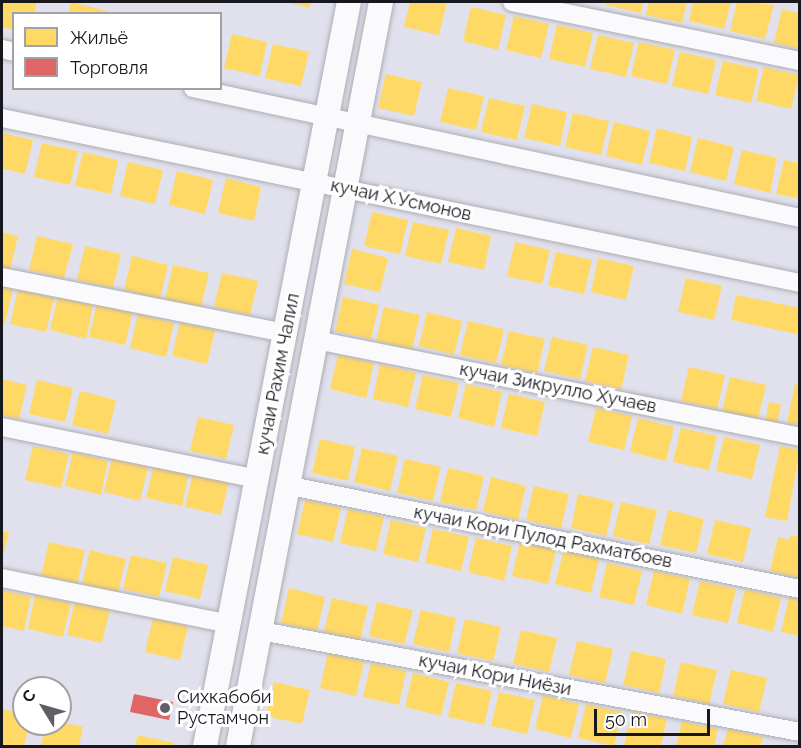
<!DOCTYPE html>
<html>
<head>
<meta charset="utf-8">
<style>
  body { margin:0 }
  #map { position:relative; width:801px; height:748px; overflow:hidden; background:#e1e1ed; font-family:Raleway,sans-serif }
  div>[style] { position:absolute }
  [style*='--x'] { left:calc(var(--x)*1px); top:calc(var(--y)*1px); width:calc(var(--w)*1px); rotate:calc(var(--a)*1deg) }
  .homes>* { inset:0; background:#ffd966 }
  .shops>* { inset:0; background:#e06666 }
  .roads { filter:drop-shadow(0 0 2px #adadb5) drop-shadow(0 0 2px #adadb5) }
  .minor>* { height:18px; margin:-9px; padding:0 9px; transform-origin:9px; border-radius:9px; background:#fafafc }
  .major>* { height:24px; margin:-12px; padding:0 12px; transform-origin:12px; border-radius:12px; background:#fafafc }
  .dots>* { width:16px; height:16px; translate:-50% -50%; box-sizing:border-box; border:3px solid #fff; border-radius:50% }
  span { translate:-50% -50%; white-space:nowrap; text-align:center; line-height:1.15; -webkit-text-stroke:6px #fff; paint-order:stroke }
  .street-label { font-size:18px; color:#17171e }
  .poi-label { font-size:18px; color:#17171e }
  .left { translate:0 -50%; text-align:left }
  .frame { position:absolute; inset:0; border:3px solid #17171e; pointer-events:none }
  .legend { position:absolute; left:12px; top:12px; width:210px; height:78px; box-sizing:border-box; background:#fff; border:2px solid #a2a2a5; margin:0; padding:8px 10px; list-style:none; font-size:18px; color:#17171e }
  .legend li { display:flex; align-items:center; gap:12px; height:30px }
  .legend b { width:30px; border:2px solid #a2a2a5 }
  .north { position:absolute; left:12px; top:676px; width:60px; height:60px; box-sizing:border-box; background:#fff; border:2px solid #a2a2a5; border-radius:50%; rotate:307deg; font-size:16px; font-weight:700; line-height:24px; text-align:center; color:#17171e }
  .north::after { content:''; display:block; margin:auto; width:21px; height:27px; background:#5e5e66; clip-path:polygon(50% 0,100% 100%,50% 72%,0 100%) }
  .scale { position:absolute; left:594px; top:709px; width:116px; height:27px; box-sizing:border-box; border:3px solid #17171e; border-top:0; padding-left:8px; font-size:18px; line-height:21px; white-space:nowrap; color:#17171e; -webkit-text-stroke:4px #fff; paint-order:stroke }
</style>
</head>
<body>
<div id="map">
  <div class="homes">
    <i style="clip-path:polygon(2px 2px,37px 2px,34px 14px,14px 14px,14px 30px,2px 27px)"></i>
    <i style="clip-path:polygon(71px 2px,107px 11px,106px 14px,68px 14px)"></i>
    <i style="clip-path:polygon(287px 2px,311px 2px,309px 8px)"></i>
    <i style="clip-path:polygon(410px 2px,447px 2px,439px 35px,404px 27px)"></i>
    <i style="clip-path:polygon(606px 2px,643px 2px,641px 13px,605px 5px)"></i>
    <i style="clip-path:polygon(649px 2px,687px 2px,682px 23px,646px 15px)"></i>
    <i style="clip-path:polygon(693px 2px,731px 2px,724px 29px,689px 21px)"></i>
    <i style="clip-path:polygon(737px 2px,774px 5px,765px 39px,730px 31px)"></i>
    <i style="clip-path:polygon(471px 7px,506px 15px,498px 50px,463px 41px)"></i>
    <i style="clip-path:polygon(782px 9px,800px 13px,800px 49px,774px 43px)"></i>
    <i style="clip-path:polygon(514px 16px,549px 24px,541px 58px,506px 50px)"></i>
    <i style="clip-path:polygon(557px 25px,593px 33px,585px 67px,549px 59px)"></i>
    <i style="clip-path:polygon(232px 34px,267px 42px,260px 76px,224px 68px)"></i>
    <i style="clip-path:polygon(598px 35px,634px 43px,626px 77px,590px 69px)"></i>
    <i style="clip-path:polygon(639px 42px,675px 50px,667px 84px,631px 76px)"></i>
    <i style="clip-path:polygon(273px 44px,309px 52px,301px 86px,265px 78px)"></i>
    <i style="clip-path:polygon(680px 52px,716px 60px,708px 94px,672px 86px)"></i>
    <i style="clip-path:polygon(723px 61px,759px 69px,751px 103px,715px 95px)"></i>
    <i style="clip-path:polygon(764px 67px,799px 75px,791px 109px,756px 101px)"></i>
    <i style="clip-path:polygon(386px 74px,422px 82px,414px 116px,378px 108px)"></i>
    <i style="clip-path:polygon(448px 88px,484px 96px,476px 130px,440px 122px)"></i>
    <i style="clip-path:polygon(489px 98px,525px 106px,517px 140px,481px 132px)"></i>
    <i style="clip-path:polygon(532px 104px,567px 112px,560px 146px,524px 138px)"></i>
    <i style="clip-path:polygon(573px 113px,609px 121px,601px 155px,565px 147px)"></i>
    <i style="clip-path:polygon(614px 122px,650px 131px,642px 165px,606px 156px)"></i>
    <i style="clip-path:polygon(657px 128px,692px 137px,685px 171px,649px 163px)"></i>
    <i style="clip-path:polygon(2px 133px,33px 140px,25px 174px,2px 168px)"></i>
    <i style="clip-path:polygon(698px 138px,734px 147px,726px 181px,690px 172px)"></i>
    <i style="clip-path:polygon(42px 143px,78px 151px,70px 185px,34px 177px)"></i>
    <i style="clip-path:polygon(742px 150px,777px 158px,770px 193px,734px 184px)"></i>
    <i style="clip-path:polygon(83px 152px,118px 160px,111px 194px,75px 186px)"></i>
    <i style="clip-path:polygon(784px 160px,800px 163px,800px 199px,776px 194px)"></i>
    <i style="clip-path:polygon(128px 162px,163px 170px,155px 204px,120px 196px)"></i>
    <i style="clip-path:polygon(177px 171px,213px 180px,205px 214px,169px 205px)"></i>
    <i style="clip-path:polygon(226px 178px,261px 187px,254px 221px,218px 213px)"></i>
    <i style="clip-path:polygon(372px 212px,408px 220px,400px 254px,364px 246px)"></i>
    <i style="clip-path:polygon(413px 222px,449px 230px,441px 264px,405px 256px)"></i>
    <i style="clip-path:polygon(456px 228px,491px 236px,484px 270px,448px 262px)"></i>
    <i style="clip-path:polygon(2px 232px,18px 236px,10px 270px,2px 268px)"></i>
    <i style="clip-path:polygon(37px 236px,73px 244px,64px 278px,29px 270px)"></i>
    <i style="clip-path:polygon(515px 242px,550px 250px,542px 284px,507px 276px)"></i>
    <i style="clip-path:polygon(85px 246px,121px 254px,113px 288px,77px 280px)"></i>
    <i style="clip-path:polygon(352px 249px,388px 258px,380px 292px,344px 284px)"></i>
    <i style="clip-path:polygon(556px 252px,592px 260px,584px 294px,548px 286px)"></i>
    <i style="clip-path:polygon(132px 256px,168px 265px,160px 299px,124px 290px)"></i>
    <i style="clip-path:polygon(598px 258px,634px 266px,626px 300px,591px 292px)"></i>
    <i style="clip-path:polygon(173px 265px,209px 273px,201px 307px,165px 299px)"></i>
    <i style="clip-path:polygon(222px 273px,258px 281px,250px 315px,214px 307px)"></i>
    <i style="clip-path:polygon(686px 278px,722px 286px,714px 320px,678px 312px)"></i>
    <i style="clip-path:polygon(2px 286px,13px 289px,5px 323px,2px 322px)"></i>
    <i style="clip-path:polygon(18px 290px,54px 298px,46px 332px,10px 324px)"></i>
    <i style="clip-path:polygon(736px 295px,800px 308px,797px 334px,731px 320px)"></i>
    <i style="clip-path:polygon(58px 296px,93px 305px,86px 339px,50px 330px)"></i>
    <i style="clip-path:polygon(343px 297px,379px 305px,371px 339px,335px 331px)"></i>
    <i style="clip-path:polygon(97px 303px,133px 311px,125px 345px,89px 337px)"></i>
    <i style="clip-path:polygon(384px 307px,420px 315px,412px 349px,376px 341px)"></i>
    <i style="clip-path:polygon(427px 312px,462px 321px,454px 355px,419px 346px)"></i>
    <i style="clip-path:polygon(138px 314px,174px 323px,166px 357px,130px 348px)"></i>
    <i style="clip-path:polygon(468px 321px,504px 329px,496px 363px,460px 355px)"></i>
    <i style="clip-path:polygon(180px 322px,215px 330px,207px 364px,172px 356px)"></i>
    <i style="clip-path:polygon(509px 331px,545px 339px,537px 373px,501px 365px)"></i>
    <i style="clip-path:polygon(552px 337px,588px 345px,580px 379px,544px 371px)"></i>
    <i style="clip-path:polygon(593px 347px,629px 355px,621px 389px,585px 381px)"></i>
    <i style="clip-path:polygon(338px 355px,374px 363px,366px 398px,330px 389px)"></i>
    <i style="clip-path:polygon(380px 364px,416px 373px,408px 407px,373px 399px)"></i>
    <i style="clip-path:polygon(689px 367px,725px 375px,717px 409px,681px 401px)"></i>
    <i style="clip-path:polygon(423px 375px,459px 383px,451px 417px,415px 409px)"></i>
    <i style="clip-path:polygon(730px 377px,766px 385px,758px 419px,722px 411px)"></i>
    <i style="clip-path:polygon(2px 379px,27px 385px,19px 419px,2px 415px)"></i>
    <i style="clip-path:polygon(37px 380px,73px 388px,65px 422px,29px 414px)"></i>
    <i style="clip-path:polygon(466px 384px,502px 392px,494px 427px,458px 418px)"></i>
    <i style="clip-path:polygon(795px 384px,800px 385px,800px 425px,787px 422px)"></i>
    <i style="clip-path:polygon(80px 391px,116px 400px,108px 434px,72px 425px)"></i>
    <i style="clip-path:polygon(509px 394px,545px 402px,537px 436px,501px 428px)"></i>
    <i style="clip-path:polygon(769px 402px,781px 404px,776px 429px,764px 426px)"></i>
    <i style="clip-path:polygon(596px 408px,632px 416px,624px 450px,588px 442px)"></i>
    <i style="clip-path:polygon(198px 417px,234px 425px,226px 459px,190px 451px)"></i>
    <i style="clip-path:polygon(638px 418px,674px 427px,666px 461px,630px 452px)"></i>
    <i style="clip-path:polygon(681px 428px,717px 436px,709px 470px,673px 462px)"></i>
    <i style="clip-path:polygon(724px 437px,760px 445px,752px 479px,716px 471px)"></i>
    <i style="clip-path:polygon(320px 439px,355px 447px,348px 481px,312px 473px)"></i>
    <i style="clip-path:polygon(33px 446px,69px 454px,61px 488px,25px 480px)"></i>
    <i style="clip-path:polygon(780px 446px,800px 450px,787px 521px,765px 517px)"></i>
    <i style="clip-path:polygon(362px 448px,398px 456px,390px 491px,354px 482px)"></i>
    <i style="clip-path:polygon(73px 452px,108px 461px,101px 495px,65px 486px)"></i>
    <i style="clip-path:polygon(112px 458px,148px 467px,140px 501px,104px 492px)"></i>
    <i style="clip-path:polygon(405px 459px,441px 467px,433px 501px,397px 493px)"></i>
    <i style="clip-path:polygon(154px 464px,189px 472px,182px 506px,146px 498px)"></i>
    <i style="clip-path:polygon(448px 468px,484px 476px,476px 510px,440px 502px)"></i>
    <i style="clip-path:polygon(193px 473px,229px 481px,221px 515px,185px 507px)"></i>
    <i style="clip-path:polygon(491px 477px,526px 486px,518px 520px,483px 511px)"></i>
    <i style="clip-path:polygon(534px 486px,569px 494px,561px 528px,526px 520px)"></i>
    <i style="clip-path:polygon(578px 494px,614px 502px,606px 536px,571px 528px)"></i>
    <i style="clip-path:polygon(305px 500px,341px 508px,333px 542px,297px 534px)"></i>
    <i style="clip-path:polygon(621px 502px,657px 510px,649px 544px,613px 536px)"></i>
    <i style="clip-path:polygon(348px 509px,384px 517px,376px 551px,340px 543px)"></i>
    <i style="clip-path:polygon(668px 510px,704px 519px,696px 553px,660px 545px)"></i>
    <i style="clip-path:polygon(391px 520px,426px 528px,418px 562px,383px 554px)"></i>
    <i style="clip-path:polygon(715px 520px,751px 528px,743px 562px,707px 554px)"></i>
    <i style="clip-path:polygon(433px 529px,469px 537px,461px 571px,425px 563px)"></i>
    <i style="clip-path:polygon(2px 531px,9px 532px,2px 560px)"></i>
    <i style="clip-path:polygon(790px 535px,800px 537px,800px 578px,770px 571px,778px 537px,789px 540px)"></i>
    <i style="clip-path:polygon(476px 538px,512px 546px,504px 581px,468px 572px)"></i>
    <i style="clip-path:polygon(49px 542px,85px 550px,77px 584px,41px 576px)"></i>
    <i style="clip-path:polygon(520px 542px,556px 550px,548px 584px,512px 576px)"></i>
    <i style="clip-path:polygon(90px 550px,126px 559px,118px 593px,82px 584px)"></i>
    <i style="clip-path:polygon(564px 550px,599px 559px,591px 593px,555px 584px)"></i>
    <i style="clip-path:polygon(131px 555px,167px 563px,159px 597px,123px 589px)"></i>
    <i style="clip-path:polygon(173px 557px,208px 565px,200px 599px,165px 591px)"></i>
    <i style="clip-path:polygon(607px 563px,642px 571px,634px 605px,599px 597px)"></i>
    <i style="clip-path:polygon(654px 571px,690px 579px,682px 614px,646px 605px)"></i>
    <i style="clip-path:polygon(700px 581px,736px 589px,728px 623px,692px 615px)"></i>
    <i style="clip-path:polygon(289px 588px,325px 597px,317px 631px,281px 623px)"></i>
    <i style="clip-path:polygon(745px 589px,781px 598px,773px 632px,737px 623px)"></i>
    <i style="clip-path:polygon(2px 590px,31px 597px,24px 631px,2px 626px)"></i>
    <i style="clip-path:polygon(35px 595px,71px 603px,63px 637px,28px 629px)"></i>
    <i style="clip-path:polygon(789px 597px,800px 600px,800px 636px,781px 632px)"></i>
    <i style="clip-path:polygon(332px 598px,368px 606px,360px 640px,324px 632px)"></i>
    <i style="clip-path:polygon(75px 601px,110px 609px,102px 643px,67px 635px)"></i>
    <i style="clip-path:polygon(377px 602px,413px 610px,404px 644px,369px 636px)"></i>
    <i style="clip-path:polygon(421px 610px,456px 618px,449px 652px,413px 644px)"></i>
    <i style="clip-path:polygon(153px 618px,188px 626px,180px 660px,145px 652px)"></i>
    <i style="clip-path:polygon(465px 619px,501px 627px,493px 661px,457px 653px)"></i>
    <i style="clip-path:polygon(521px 630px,557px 638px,549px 672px,513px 664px)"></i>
    <i style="clip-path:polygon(577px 641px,613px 649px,605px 683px,569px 675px)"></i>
    <i style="clip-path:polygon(631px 651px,666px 659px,659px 693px,623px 685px)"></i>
    <i style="clip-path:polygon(328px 653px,364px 662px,356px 696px,320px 688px)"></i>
    <i style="clip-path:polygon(681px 662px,717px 670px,709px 704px,673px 696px)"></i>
    <i style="clip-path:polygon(371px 663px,406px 671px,399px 705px,363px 697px)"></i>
    <i style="clip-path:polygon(731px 670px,767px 678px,759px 712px,723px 704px)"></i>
    <i style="clip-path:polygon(413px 673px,449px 682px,441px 716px,405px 707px)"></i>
    <i style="clip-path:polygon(274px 682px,310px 690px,302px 724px,266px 716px)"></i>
    <i style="clip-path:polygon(456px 683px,492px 691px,484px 725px,448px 717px)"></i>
    <i style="clip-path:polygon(499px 692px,535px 700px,527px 734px,491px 726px)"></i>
    <i style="clip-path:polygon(543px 695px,579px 704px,571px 738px,535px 729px)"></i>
    <i style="clip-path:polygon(586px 704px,622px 712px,614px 746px,578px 738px)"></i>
    <i style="clip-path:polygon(2px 709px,24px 714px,24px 724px,29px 724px,24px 746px,2px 745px)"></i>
    <i style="clip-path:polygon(632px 711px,667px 719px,661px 746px,624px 745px)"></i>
    <i style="clip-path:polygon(682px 721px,718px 729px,714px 746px,676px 746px)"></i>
    <i style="clip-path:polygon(60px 722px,83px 727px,79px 746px,41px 746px,46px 724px)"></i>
    <i style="clip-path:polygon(728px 729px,763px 737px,761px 746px,723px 746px)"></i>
    <i style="clip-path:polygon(138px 735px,174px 743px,173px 746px,135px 746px)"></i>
  </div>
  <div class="shops">
    <i style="clip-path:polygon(134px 694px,173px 702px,169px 720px,130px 712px)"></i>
  </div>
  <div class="roads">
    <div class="minor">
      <i style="--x:512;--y:2;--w:294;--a:11.6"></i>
      <i style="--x:2;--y:49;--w:12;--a:14"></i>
      <i style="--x:193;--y:88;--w:621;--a:12.09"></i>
      <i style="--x:2;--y:118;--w:815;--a:11.68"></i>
      <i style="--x:2;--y:277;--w:288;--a:11.2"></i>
      <i style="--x:316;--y:340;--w:494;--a:11.3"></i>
      <i style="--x:2;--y:427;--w:260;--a:11.5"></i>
      <i style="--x:286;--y:485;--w:524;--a:11.44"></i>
      <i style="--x:2;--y:578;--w:233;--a:11.4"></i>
      <i style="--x:261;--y:631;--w:548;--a:10.61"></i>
    </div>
    <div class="major">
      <i style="--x:205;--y:746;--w:758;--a:-79.05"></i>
      <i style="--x:238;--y:746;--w:758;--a:-79.12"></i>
    </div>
  </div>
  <div class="dots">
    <i style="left:165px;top:708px;background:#5e5e66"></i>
  </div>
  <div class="street-label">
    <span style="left:401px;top:200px;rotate:12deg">кучаи Х.Усмонов</span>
    <span style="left:278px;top:374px;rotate:-79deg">кучаи Рахим Чалил</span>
    <span style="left:558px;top:388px;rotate:11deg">кучаи Зикрулло Хучаев</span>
    <span style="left:543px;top:537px;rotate:11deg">кучаи Кори Пулод Рахматбоев</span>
    <span style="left:495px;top:675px;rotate:11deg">кучаи Кори Ниёзи</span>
  </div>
  <div class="poi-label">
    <span class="left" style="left:177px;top:708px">Сихкабоби<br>Рустамчон</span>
  </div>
  <div class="frame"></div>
  <ul class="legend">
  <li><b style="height:16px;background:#ffd966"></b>Жильё</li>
  <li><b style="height:16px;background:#e06666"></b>Торговля</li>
  </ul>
  <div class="north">С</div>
  <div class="scale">50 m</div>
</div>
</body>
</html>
